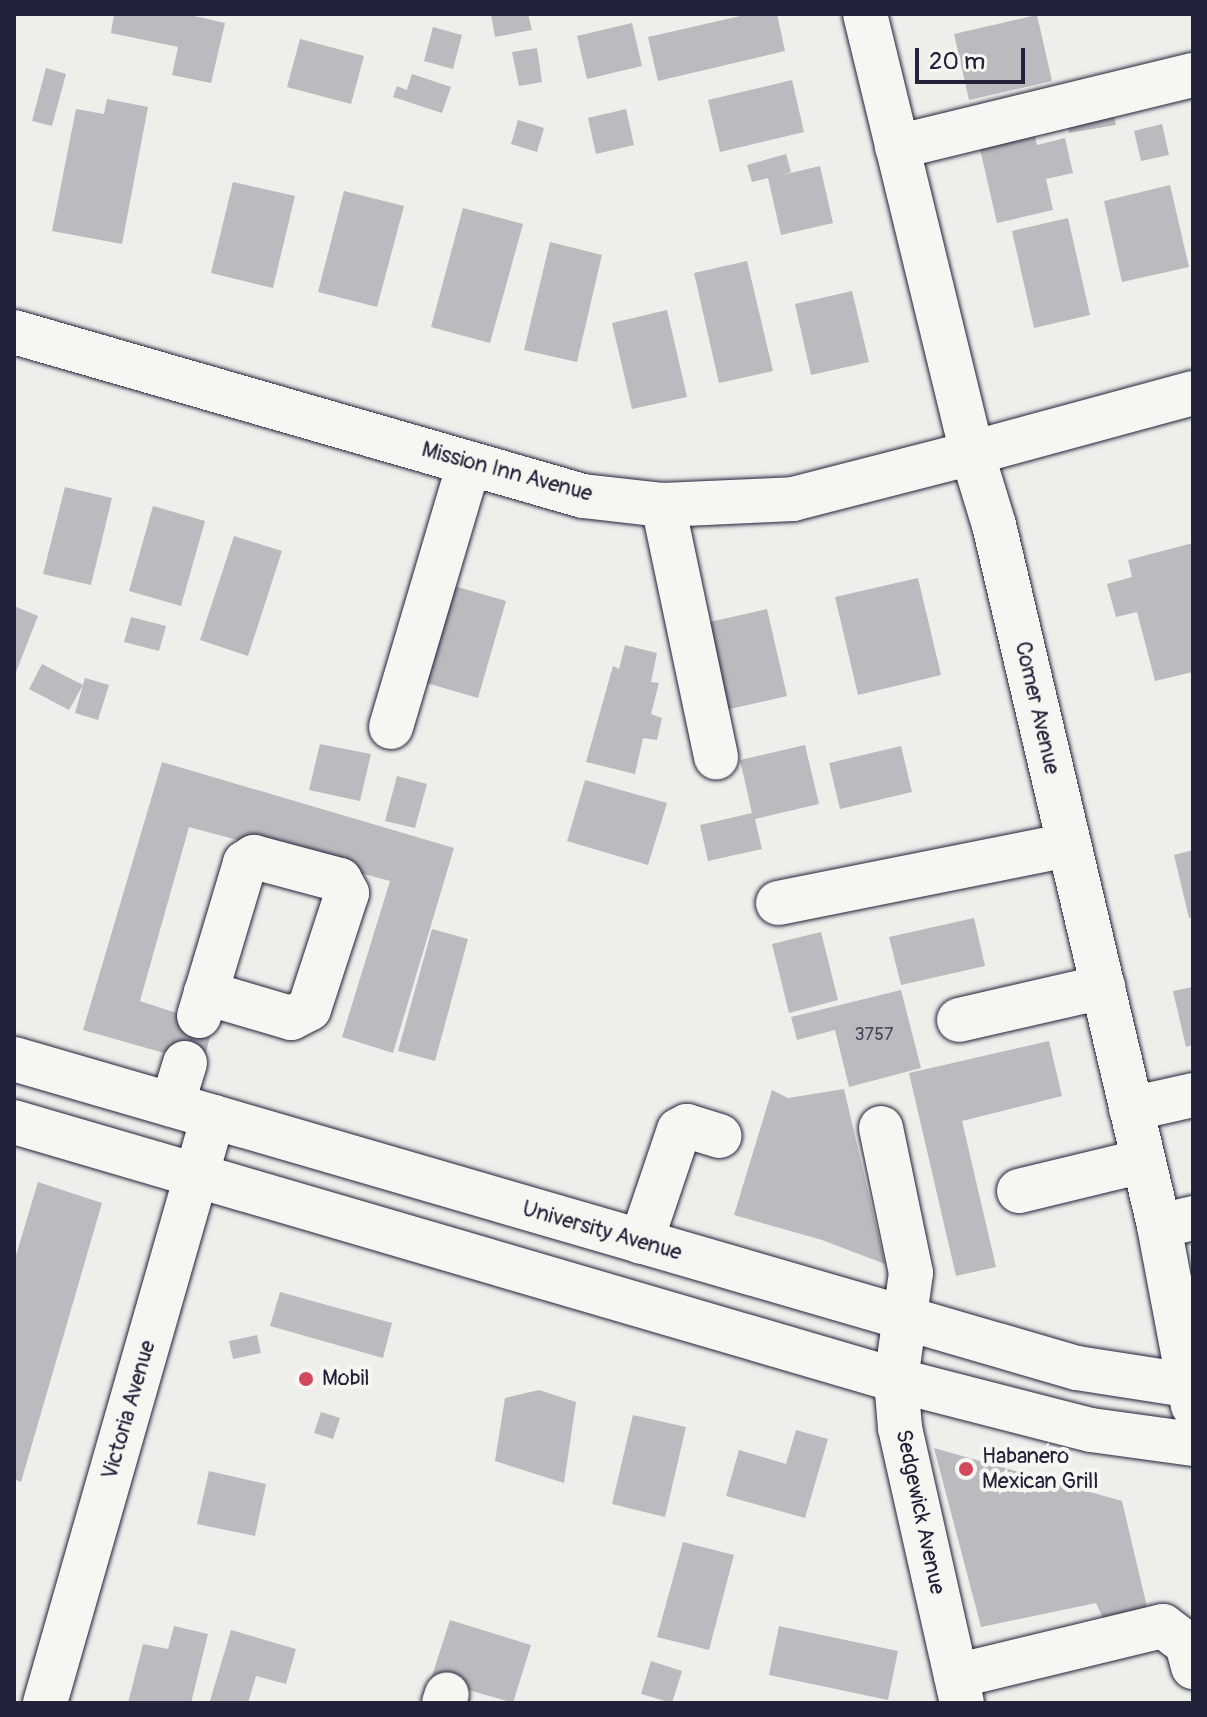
<!DOCTYPE html>
<html>
<head>
<meta charset="utf-8">
<style>
  body { margin:0 }
  #map { position:relative; width:1207px; height:1717px; overflow:hidden; background:#eeeeeb; font-family:Pangolin,sans-serif }
  div>[style] { position:absolute }
  [style*='--x'] { left:calc(var(--x)*1px); top:calc(var(--y)*1px); width:calc(var(--w)*1px); rotate:calc(var(--a)*1deg) }
  .building>* { inset:0; background:#bbbbbf }
  .roads { filter:drop-shadow(0 0 2px #22223b) drop-shadow(0 0 2px #22223b) }
  .minor>* { height:44px; margin:-22px; padding:0 22px; transform-origin:22px; border-radius:22px; background:#f6f6f2 }
  .major>* { height:44px; margin:-22px; padding:0 22px; transform-origin:22px; border-radius:22px; background:#f6f6f2 }
  .dots>* { width:22px; height:22px; translate:-50% -50%; box-sizing:border-box; border:4px solid #f6f6f2; border-radius:50% }
  span { translate:-50% -50%; white-space:nowrap; text-align:center; line-height:1.15; -webkit-text-stroke:8px #f6f6f2; paint-order:stroke }
  .number-label { font-size:18px; color:#48485c }
  .number-label span { -webkit-text-stroke-width:0 }
  .street-label { font-size:22px; color:#22223b }
  .poi-label { font-size:22px; color:#22223b }
  .left { translate:0 -50%; text-align:left }
  .frame { position:absolute; inset:0; border:16px solid #22223b; pointer-events:none }
  .scale { position:absolute; left:915px; top:48px; width:110px; height:36px; box-sizing:border-box; border:4px solid #22223b; border-top:0; padding-left:10px; font-size:24px; line-height:28px; white-space:nowrap; color:#22223b; -webkit-text-stroke:6px #f6f6f2; paint-order:stroke }
</style>
</head>
<body>
<div id="map">
  <div class="building">
    <i style="clip-path:polygon(114px 14px,186px 14px,225px 23px,211px 83px,172px 75px,178px 47px,111px 33px)"></i>
    <i style="clip-path:polygon(491px 14px,528px 14px,532px 30px,495px 37px)"></i>
    <i style="clip-path:polygon(749px 14px,777px 14px,785px 51px,658px 81px,648px 37px)"></i>
    <i style="clip-path:polygon(1037px 15px,1052px 81px,969px 100px,954px 34px)"></i>
    <i style="clip-path:polygon(632px 23px,642px 66px,587px 79px,577px 36px)"></i>
    <i style="clip-path:polygon(433px 27px,462px 35px,453px 69px,424px 61px)"></i>
    <i style="clip-path:polygon(300px 39px,364px 56px,351px 104px,287px 87px)"></i>
    <i style="clip-path:polygon(537px 48px,542px 82px,519px 86px,512px 52px)"></i>
    <i style="clip-path:polygon(46px 68px,66px 74px,52px 126px,32px 121px)"></i>
    <i style="clip-path:polygon(412px 74px,451px 87px,442px 113px,393px 97px,397px 86px,407px 90px)"></i>
    <i style="clip-path:polygon(792px 80px,804px 132px,720px 152px,708px 100px)"></i>
    <i style="clip-path:polygon(107px 99px,148px 107px,122px 244px,52px 231px,76px 109px,104px 114px)"></i>
    <i style="clip-path:polygon(1111px 101px,1116px 125px,1069px 133px,1065px 112px)"></i>
    <i style="clip-path:polygon(626px 109px,634px 145px,596px 154px,588px 118px)"></i>
    <i style="clip-path:polygon(518px 120px,544px 128px,537px 152px,511px 144px)"></i>
    <i style="clip-path:polygon(1032px 123px,1037px 145px,1065px 138px,1073px 173px,1046px 179px,1053px 210px,997px 223px,977px 136px)"></i>
    <i style="clip-path:polygon(1162px 124px,1169px 155px,1141px 161px,1134px 131px)"></i>
    <i style="clip-path:polygon(786px 154px,791px 172px,782px 175px,820px 166px,833px 223px,781px 235px,768px 178px,752px 182px,747px 165px)"></i>
    <i style="clip-path:polygon(233px 182px,295px 196px,273px 288px,211px 273px)"></i>
    <i style="clip-path:polygon(1170px 185px,1189px 267px,1122px 282px,1104px 201px)"></i>
    <i style="clip-path:polygon(344px 191px,404px 206px,377px 307px,318px 292px)"></i>
    <i style="clip-path:polygon(463px 208px,523px 224px,490px 343px,431px 327px)"></i>
    <i style="clip-path:polygon(1068px 218px,1090px 315px,1034px 328px,1012px 231px)"></i>
    <i style="clip-path:polygon(550px 242px,602px 255px,577px 362px,524px 350px)"></i>
    <i style="clip-path:polygon(747px 261px,773px 371px,719px 383px,694px 273px)"></i>
    <i style="clip-path:polygon(852px 291px,869px 362px,811px 375px,795px 304px)"></i>
    <i style="clip-path:polygon(667px 310px,687px 397px,632px 409px,612px 323px)"></i>
    <i style="clip-path:polygon(65px 487px,112px 498px,91px 585px,43px 574px)"></i>
    <i style="clip-path:polygon(153px 506px,205px 521px,181px 606px,129px 591px)"></i>
    <i style="clip-path:polygon(234px 536px,282px 551px,248px 656px,200px 640px)"></i>
    <i style="clip-path:polygon(1193px 543px,1193px 672px,1155px 681px,1137px 612px,1116px 617px,1107px 584px,1132px 577px,1128px 560px)"></i>
    <i style="clip-path:polygon(918px 578px,941px 675px,858px 695px,835px 597px)"></i>
    <i style="clip-path:polygon(451px 585px,506px 601px,478px 698px,423px 682px)"></i>
    <i style="clip-path:polygon(14px 606px,38px 616px,14px 677px)"></i>
    <i style="clip-path:polygon(767px 609px,787px 696px,721px 711px,701px 624px)"></i>
    <i style="clip-path:polygon(131px 617px,166px 626px,159px 651px,124px 642px)"></i>
    <i style="clip-path:polygon(625px 645px,657px 653px,651px 682px,659px 683px,651px 714px,662px 718px,657px 740px,643px 738px,635px 774px,586px 762px,613px 666px,619px 669px)"></i>
    <i style="clip-path:polygon(42px 664px,83px 685px,69px 710px,29px 689px)"></i>
    <i style="clip-path:polygon(85px 678px,109px 685px,98px 720px,75px 713px)"></i>
    <i style="clip-path:polygon(320px 744px,371px 754px,360px 801px,309px 790px)"></i>
    <i style="clip-path:polygon(805px 745px,819px 804px,755px 819px,762px 849px,708px 861px,700px 825px,752px 813px,740px 760px)"></i>
    <i style="clip-path:polygon(901px 746px,912px 792px,840px 809px,829px 763px)"></i>
    <i style="clip-path:polygon(162px 762px,454px 848px,393px 1053px,342px 1037px,390px 881px,189px 827px,140px 1001px,213px 1025px,203px 1064px,83px 1030px)"></i>
    <i style="clip-path:polygon(397px 776px,427px 784px,415px 828px,385px 821px)"></i>
    <i style="clip-path:polygon(585px 780px,667px 803px,648px 865px,567px 841px)"></i>
    <i style="clip-path:polygon(1193px 850px,1193px 917px,1189px 918px,1174px 855px)"></i>
    <i style="clip-path:polygon(974px 918px,985px 966px,901px 985px,889px 937px)"></i>
    <i style="clip-path:polygon(432px 929px,468px 939px,435px 1061px,398px 1051px)"></i>
    <i style="clip-path:polygon(821px 932px,838px 1000px,789px 1013px,772px 944px)"></i>
    <i style="clip-path:polygon(1193px 987px,1193px 1045px,1186px 1047px,1173px 991px)"></i>
    <i style="clip-path:polygon(901px 990px,921px 1068px,849px 1087px,835px 1030px,797px 1040px,791px 1017px)"></i>
    <i style="clip-path:polygon(1049px 1041px,1062px 1096px,962px 1121px,996px 1267px,956px 1276px,909px 1073px)"></i>
    <i style="clip-path:polygon(844px 1089px,885px 1264px,822px 1240px,734px 1215px,772px 1090px,788px 1098px)"></i>
    <i style="clip-path:polygon(38px 1182px,102px 1203px,21px 1482px,14px 1479px,14px 1262px)"></i>
    <i style="clip-path:polygon(280px 1292px,392px 1323px,383px 1358px,270px 1326px)"></i>
    <i style="clip-path:polygon(257px 1335px,261px 1353px,233px 1359px,229px 1341px)"></i>
    <i style="clip-path:polygon(539px 1390px,576px 1402px,564px 1483px,495px 1461px,505px 1398px)"></i>
    <i style="clip-path:polygon(321px 1412px,340px 1418px,333px 1439px,314px 1433px)"></i>
    <i style="clip-path:polygon(633px 1415px,686px 1427px,665px 1517px,612px 1504px)"></i>
    <i style="clip-path:polygon(796px 1430px,828px 1439px,805px 1518px,726px 1496px,739px 1450px,786px 1464px)"></i>
    <i style="clip-path:polygon(934px 1448px,1122px 1501px,1151px 1624px,1111px 1635px,1096px 1603px,981px 1627px)"></i>
    <i style="clip-path:polygon(209px 1471px,266px 1484px,255px 1536px,197px 1524px)"></i>
    <i style="clip-path:polygon(683px 1542px,734px 1555px,709px 1650px,657px 1637px)"></i>
    <i style="clip-path:polygon(450px 1620px,531px 1645px,513px 1703px,431px 1679px)"></i>
    <i style="clip-path:polygon(174px 1626px,208px 1634px,191px 1703px,128px 1703px,143px 1644px,168px 1649px)"></i>
    <i style="clip-path:polygon(779px 1626px,898px 1651px,888px 1700px,769px 1675px)"></i>
    <i style="clip-path:polygon(231px 1630px,296px 1649px,286px 1684px,256px 1676px,248px 1703px,210px 1701px)"></i>
    <i style="clip-path:polygon(651px 1661px,682px 1671px,672px 1703px,641px 1694px)"></i>
  </div>
  <div class="roads">
    <div class="minor">
      <i style="--x:865;--y:14;--w:452;--a:76.3"></i>
      <i style="--x:972;--y:453;--w:229;--a:-15.2"></i>
      <i style="--x:897;--y:147;--w:305;--a:-13.7"></i>
      <i style="--x:663;--y:505;--w:258;--a:78.1"></i>
      <i style="--x:391;--y:727;--w:275;--a:-73.5"></i>
      <i style="--x:778;--y:903;--w:297;--a:-11.3"></i>
      <i style="--x:199;--y:1016;--w:24;--a:-73"></i>
      <i style="--x:206;--y:993;--w:136;--a:-73.3"></i>
      <i style="--x:245;--y:863;--w:11;--a:-34"></i>
      <i style="--x:254;--y:857;--w:89;--a:15"></i>
      <i style="--x:340;--y:880;--w:15;--a:62"></i>
      <i style="--x:347;--y:893;--w:122;--a:108.1"></i>
      <i style="--x:309;--y:1009;--w:20;--a:153"></i>
      <i style="--x:291;--y:1018;--w:89;--a:-163.6"></i>
      <i style="--x:959;--y:1020;--w:148;--a:-12.9"></i>
      <i style="--x:172;--y:1105;--w:44;--a:-72.8"></i>
      <i style="--x:1131;--y:1109;--w:64;--a:-12.7"></i>
      <i style="--x:881;--y:1128;--w:148;--a:78.3"></i>
      <i style="--x:911;--y:1273;--w:108;--a:98"></i>
      <i style="--x:896;--y:1380;--w:48;--a:85.2"></i>
      <i style="--x:900;--y:1428;--w:282;--a:77.3"></i>
      <i style="--x:1019;--y:1191;--w:128;--a:-13.6"></i>
      <i style="--x:1159;--y:1226;--w:35;--a:-13"></i>
      <i style="--x:641;--y:1242;--w:118;--a:-71.3"></i>
      <i style="--x:679;--y:1130;--w:9;--a:-27"></i>
      <i style="--x:687;--y:1126;--w:34;--a:17"></i>
      <i style="--x:956;--y:1676;--w:213;--a:-13.6"></i>
      <i style="--x:1163;--y:1626;--w:30;--a:37"></i>
      <i style="--x:1187;--y:1644;--w:24;--a:75"></i>
      <i style="--x:45;--y:1703;--w:610;--a:-74"></i>
      <i style="--x:444;--y:1703;--w:9;--a:-72"></i>
    </div>
    <div class="major">
      <i style="--x:14;--y:332;--w:592;--a:16.08"></i>
      <i style="--x:583;--y:496;--w:81;--a:6.4"></i>
      <i style="--x:663;--y:505;--w:130;--a:-2.6"></i>
      <i style="--x:793;--y:499;--w:185;--a:-14.4"></i>
      <i style="--x:972;--y:453;--w:75;--a:73"></i>
      <i style="--x:994;--y:525;--w:720;--a:76.75"></i>
      <i style="--x:1159;--y:1226;--w:183;--a:79.3"></i>
      <i style="--x:14;--y:1059;--w:1107;--a:16.21"></i>
      <i style="--x:1077;--y:1368;--w:117;--a:8.8"></i>
      <i style="--x:14;--y:1122;--w:919;--a:16.31"></i>
      <i style="--x:896;--y:1380;--w:201;--a:14.4"></i>
      <i style="--x:1091;--y:1430;--w:103;--a:7.8"></i>
    </div>
  </div>
  <div class="dots">
    <i style="left:306px;top:1379px;background:#d1495b"></i>
    <i style="left:966px;top:1469px;background:#d1495b"></i>
  </div>
  <div class="number-label">
    <span style="left:874px;top:1035px">3757</span>
  </div>
  <div class="street-label">
    <span style="left:507px;top:472px;rotate:15deg">Mission Inn Avenue</span>
    <span style="left:1037px;top:708px;rotate:77deg">Comer Avenue</span>
    <span style="left:602px;top:1231px;rotate:16deg">University Avenue</span>
    <span style="left:129px;top:1410px;rotate:-74deg">Victoria Avenue</span>
    <span style="left:920px;top:1512px;rotate:78deg">Sedgewick Avenue</span>
  </div>
  <div class="poi-label">
    <span class="left" style="left:322px;top:1379px">Mobil</span>
    <span class="left" style="left:982px;top:1469px">Habanero<br>Mexican Grill</span>
  </div>
  <div class="frame"></div>
  <div class="scale">20 m</div>
</div>
</body>
</html>
